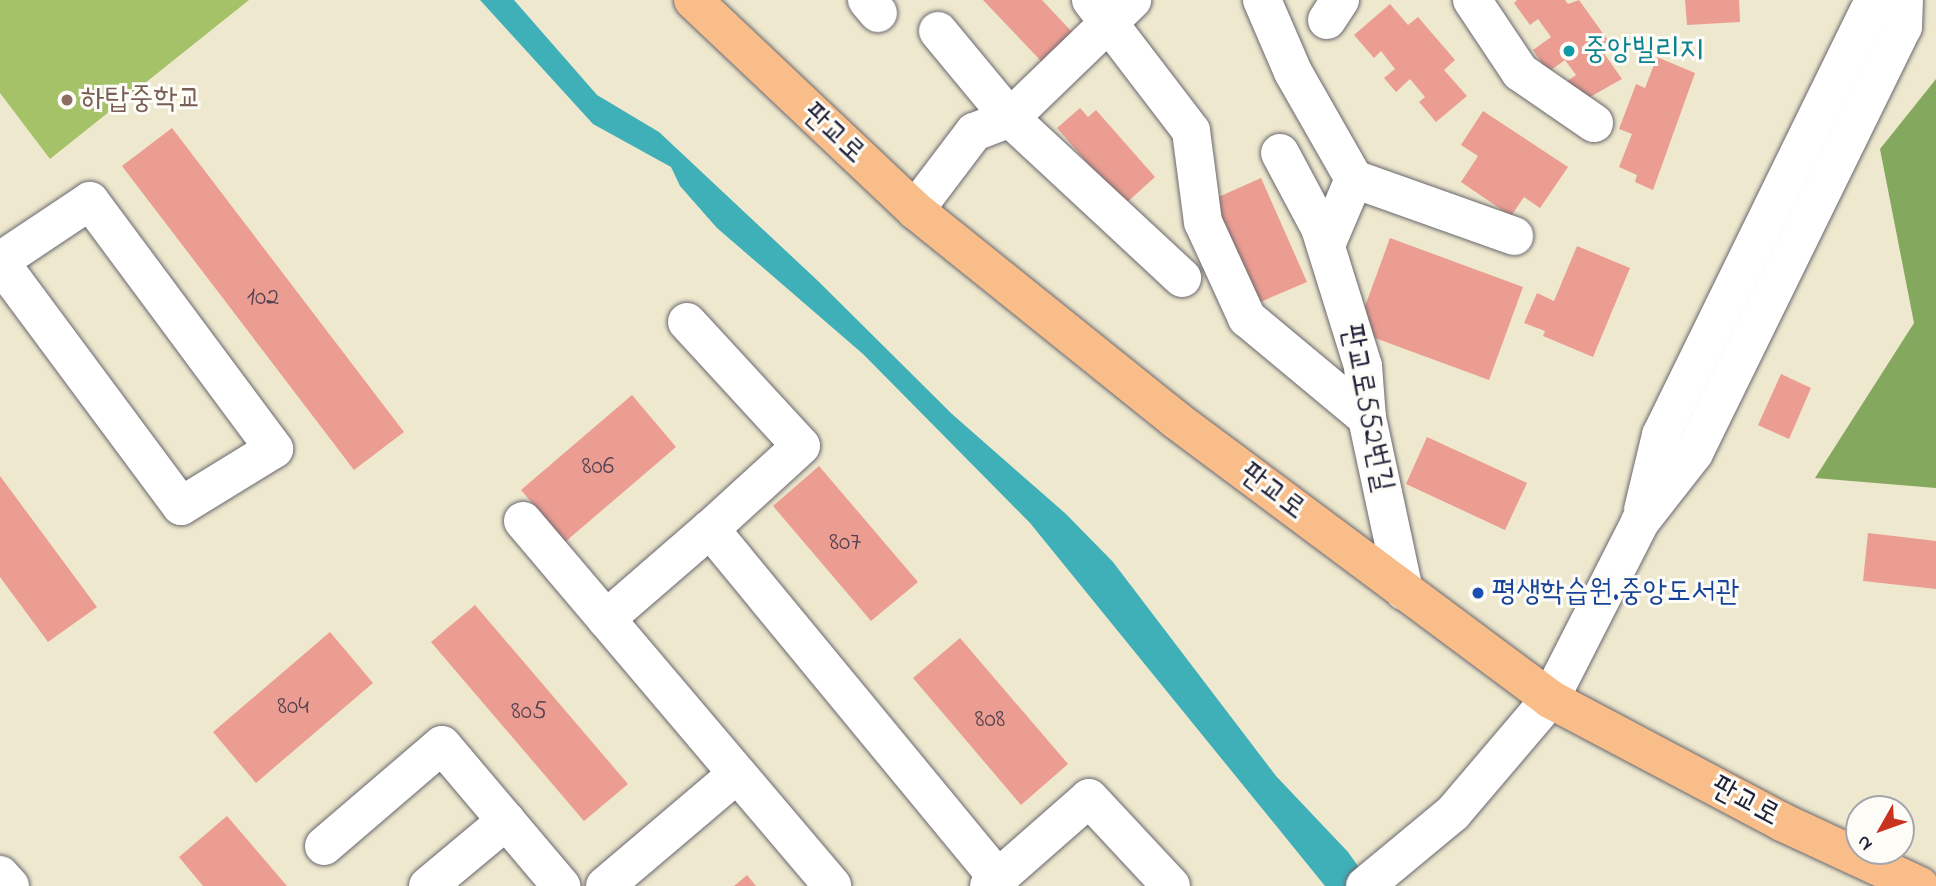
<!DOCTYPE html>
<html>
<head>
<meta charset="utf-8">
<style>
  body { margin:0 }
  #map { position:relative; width:1936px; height:886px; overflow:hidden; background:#eee8ce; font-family:"Indie Flower","Poor Story",sans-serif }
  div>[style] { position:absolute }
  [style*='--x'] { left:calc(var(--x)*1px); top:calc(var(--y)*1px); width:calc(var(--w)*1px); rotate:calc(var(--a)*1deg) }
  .green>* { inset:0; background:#a6c269 }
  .forest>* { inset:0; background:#84a85d }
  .water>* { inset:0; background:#40b0b8 }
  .building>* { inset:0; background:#eb9d92 }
  .roads { filter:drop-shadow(0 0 2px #69676e) drop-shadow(0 0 2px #69676e) }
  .minor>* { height:38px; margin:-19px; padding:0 19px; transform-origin:19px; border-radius:19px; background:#fff }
  .major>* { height:38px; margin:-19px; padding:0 19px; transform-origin:19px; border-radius:19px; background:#f8bd89 }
  .dots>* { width:19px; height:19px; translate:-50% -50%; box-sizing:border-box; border:4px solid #fdfcf7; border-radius:50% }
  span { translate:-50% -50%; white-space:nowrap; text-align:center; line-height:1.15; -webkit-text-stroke:6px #fdfcf7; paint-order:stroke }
  .number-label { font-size:26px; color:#544151 }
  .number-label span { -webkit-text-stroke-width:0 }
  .culture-label { font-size:30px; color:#0d838f }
  .left { translate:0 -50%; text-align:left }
  .education-label { font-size:30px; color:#785e54 }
  .street-label { font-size:30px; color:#22223b }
  .transit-label { font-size:30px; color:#164399 }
  .north { position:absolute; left:1845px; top:795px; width:70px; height:70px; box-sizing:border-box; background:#fdfcf7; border:2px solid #a5a5ac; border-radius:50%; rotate:230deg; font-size:19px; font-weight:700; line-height:28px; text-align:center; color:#22223b }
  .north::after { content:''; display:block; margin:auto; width:24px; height:32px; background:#c8321e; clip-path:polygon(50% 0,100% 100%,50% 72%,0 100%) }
</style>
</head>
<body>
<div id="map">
  <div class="green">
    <i style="clip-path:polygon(0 0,249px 0,50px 159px,0 93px)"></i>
  </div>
  <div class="forest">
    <i style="clip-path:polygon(1936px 79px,1936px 488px,1815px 478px,1914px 323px,1880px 149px)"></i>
  </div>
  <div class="water">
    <i style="clip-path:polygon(480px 0,514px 0,597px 95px,659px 132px,818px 281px,952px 414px,1066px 514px,1113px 562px,1276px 776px,1348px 852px,1372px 886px,1325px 886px,1030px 523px,863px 354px,717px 228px,680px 186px,671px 167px,593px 124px)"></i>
  </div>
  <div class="building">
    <i style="clip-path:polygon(983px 0,1042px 0,1072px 32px,1030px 72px,1041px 61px)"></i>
    <i style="clip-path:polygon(1517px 0,1565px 0,1568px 4px,1579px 0,1612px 46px,1603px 52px,1622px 79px,1581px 102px,1566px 82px,1576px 75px,1565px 60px,1548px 72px,1533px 50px,1551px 37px,1538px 19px,1530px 25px,1514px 3px)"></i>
    <i style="clip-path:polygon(1685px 0,1739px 0,1740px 22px,1687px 25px)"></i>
    <i style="clip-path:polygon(1390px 4px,1408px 25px,1418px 17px,1455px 60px,1444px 70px,1467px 96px,1436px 122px,1419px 102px,1425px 97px,1410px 79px,1396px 92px,1384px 78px,1395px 69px,1381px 51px,1374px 58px,1354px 35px)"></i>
    <i style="clip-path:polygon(1657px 57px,1695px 73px,1653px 190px,1635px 182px,1637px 175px,1619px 167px,1632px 134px,1619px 129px,1636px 84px,1645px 88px)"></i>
    <i style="clip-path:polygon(1080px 108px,1088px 117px,1096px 110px,1155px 177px,1124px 205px,1057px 128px)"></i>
    <i style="clip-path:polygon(1483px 111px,1568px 167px,1540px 208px,1524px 197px,1511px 216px,1461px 182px,1478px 156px,1461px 145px)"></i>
    <i style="clip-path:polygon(172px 128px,404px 432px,354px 470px,122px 166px)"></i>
    <i style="clip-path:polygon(1261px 178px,1307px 282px,1251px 306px,1205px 203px)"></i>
    <i style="clip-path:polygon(1390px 238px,1523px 287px,1489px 380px,1356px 331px)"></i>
    <i style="clip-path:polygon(1577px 246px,1630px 268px,1593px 357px,1543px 336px,1545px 331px,1524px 323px,1537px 293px,1554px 301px)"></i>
    <i style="clip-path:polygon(1781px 374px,1811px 388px,1789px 439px,1758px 425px)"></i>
    <i style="clip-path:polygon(632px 395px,676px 447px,565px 542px,521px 490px)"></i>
    <i style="clip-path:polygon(1427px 437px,1527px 483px,1505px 530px,1406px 484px)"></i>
    <i style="clip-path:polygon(819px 466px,918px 582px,871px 621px,773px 506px)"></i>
    <i style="clip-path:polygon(0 476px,97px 607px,48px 642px,0 577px)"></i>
    <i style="clip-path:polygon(1868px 533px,1936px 541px,1936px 589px,1863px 581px)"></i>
    <i style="clip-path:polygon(475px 605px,628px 784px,584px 821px,431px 642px)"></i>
    <i style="clip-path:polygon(330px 632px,373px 683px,256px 783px,213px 732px)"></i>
    <i style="clip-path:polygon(960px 638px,1068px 764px,1021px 805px,913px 678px)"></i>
    <i style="clip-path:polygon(227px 816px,287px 886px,203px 886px,179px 857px)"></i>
    <i style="clip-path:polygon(747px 875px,756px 886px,734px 886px)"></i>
  </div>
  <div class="roads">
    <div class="minor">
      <i style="--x:867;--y:0;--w:17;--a:50"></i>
      <i style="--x:1091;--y:0;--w:165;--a:52.6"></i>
      <i style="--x:1191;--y:131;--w:92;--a:82.5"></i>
      <i style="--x:1203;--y:222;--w:106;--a:65.4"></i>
      <i style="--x:1247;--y:318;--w:156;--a:39.8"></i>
      <i style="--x:1262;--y:0;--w:78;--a:66.7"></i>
      <i style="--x:1293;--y:72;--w:123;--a:60.3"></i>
      <i style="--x:1354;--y:179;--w:72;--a:113"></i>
      <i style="--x:1472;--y:0;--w:87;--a:56.3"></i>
      <i style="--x:1520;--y:72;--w:90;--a:34.6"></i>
      <i style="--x:1327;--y:20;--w:24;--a:-57"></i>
      <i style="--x:938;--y:31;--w:113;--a:50.4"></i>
      <i style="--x:1010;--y:118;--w:235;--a:42.9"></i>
      <i style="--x:1280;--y:153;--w:85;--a:61.9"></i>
      <i style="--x:1320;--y:228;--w:145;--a:72.7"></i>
      <i style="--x:1363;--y:366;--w:52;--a:85.6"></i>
      <i style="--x:1367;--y:418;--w:177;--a:77.9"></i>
      <i style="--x:1354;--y:179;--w:170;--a:19.6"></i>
      <i style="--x:915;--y:210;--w:98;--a:-52.9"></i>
      <i style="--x:974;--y:132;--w:39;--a:-21"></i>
      <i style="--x:1010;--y:118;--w:170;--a:-44"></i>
      <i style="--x:0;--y:261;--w:108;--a:-33.7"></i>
      <i style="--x:90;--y:201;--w:309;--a:53.4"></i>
      <i style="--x:274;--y:449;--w:109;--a:148.5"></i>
      <i style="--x:181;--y:506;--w:304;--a:-126.6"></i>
      <i style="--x:687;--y:322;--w:168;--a:47.4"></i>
      <i style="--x:801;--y:446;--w:123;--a:137.6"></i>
      <i style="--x:1643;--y:510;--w:77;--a:-76.5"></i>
      <i style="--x:1661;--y:435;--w:472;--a:-63.9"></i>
      <i style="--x:1869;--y:11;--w:17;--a:-40"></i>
      <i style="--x:523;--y:521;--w:478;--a:49.7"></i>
      <i style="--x:606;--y:619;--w:138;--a:-40.9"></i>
      <i style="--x:710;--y:529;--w:452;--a:50.5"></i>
      <i style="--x:324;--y:846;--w:155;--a:-40.6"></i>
      <i style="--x:442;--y:745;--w:185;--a:49.8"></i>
      <i style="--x:0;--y:875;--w:15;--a:48"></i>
      <i style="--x:428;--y:886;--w:102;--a:-39.8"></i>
      <i style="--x:605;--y:886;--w:173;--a:-40.3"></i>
      <i style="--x:989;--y:886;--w:133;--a:-41.3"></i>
      <i style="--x:1089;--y:798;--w:120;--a:47"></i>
      <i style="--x:1365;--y:886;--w:114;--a:-39.7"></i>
      <i style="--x:1453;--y:813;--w:150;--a:-49.6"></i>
      <i style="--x:1550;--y:699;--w:199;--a:-63"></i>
      <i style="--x:1640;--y:522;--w:88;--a:-52"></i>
      <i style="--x:1694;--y:453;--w:475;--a:-63.9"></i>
      <i style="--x:1903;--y:27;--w:27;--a:-88"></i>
    </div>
    <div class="major">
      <i style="--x:693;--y:0;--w:306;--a:43.4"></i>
      <i style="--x:915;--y:210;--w:335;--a:38.8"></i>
      <i style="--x:1176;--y:420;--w:467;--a:36.7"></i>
      <i style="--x:1550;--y:699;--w:263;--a:27.9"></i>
      <i style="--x:1782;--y:822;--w:152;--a:24.9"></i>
    </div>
  </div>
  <div class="dots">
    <i style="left:1569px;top:51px;background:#0f9aa8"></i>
    <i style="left:67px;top:100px;background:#8d6e63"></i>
    <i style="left:1478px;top:593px;background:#1a4fb4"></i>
  </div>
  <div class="number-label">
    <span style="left:263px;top:299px">102</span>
    <span style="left:598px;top:468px">806</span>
    <span style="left:845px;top:544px">807</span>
    <span style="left:293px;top:708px">804</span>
    <span style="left:529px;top:713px">805</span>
    <span style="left:990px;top:721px">808</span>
  </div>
  <div class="culture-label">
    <span class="left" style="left:1583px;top:51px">중앙빌리지</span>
  </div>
  <div class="education-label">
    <span class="left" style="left:81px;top:100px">하탑중학교</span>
  </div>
  <div class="street-label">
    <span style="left:833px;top:134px;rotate:43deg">판교로</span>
    <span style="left:1366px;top:408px;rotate:79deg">판교로552번길</span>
    <span style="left:1272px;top:492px;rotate:37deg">판교로</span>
    <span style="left:1745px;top:802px;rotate:28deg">판교로</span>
  </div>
  <div class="transit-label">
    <span class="left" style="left:1492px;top:593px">평생학습원.중앙도서관</span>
  </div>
  <div class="north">N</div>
</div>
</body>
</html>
